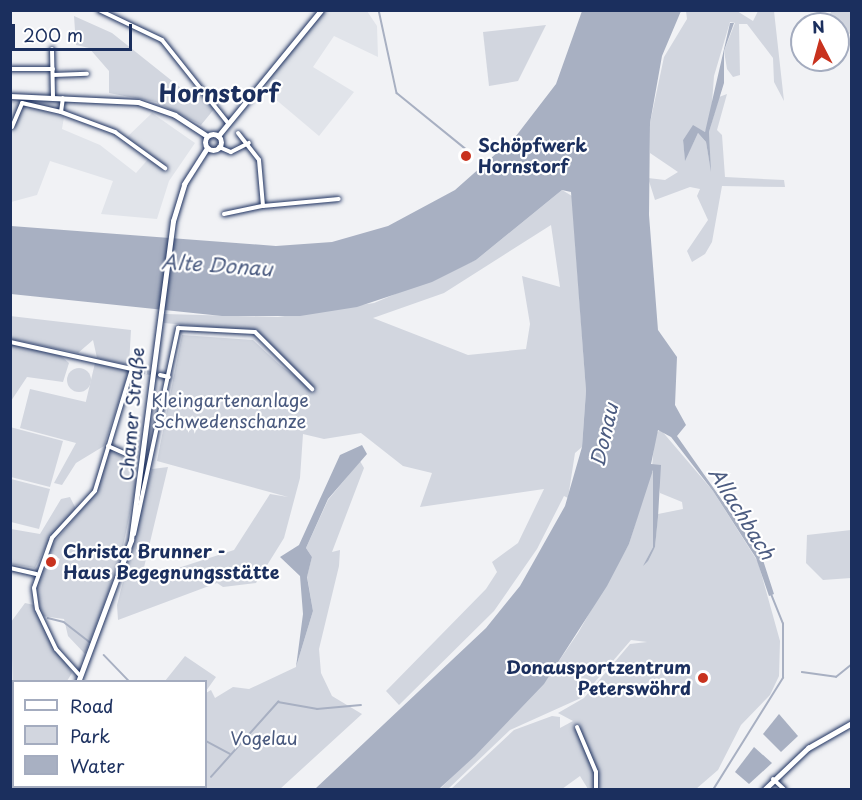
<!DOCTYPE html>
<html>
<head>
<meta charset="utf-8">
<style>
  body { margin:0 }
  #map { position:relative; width:862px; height:800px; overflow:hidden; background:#f1f2f5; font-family:"Playpen Sans",sans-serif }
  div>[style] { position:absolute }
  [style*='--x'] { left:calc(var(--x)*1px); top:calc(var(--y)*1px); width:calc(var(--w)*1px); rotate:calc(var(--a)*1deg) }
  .built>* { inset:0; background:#e1e4ea }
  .green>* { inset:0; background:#d2d6df }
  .round { border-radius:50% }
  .water>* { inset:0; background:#a8b0c2 }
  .stream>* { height:1.5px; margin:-0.75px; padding:0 0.75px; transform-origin:0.75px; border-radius:0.75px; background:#a8b0c2 }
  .minor-tunnel>* { height:4px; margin-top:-2px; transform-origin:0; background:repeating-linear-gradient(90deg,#c6cbd7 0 4px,transparent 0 6px) }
  .roads { filter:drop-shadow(0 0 2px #1b2f5e) drop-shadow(0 0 2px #1b2f5e) }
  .minor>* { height:4px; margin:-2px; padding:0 2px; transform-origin:2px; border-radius:2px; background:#fff }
  .tertiary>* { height:4.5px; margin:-2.25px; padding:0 2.25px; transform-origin:2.25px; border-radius:2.25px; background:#fff }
  .secondary>* { height:5px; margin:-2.5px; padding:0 2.5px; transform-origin:2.5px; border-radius:2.5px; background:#fff }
  .secondary>.ring { margin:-2.5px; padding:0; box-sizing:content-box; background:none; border:5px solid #fff; border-radius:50% }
  .dots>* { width:16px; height:16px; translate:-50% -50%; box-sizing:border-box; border:3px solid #fff; border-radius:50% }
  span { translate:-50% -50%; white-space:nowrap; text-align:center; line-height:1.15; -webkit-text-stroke:4.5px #fff; paint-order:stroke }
  .poi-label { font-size:18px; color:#1b2f5e; font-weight:700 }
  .left { translate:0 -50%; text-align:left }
  .right { translate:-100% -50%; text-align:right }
  .park-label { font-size:18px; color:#49597e }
  .street-label { font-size:18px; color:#1b2f5e }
  .water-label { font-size:20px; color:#4c5c81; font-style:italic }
  .district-label { font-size:24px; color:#1b2f5e; font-weight:700 }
  .frame { position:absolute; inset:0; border:12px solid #1b2f5e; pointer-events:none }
  .legend { position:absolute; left:12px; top:680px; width:195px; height:108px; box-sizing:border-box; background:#fff; border:2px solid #a4acbf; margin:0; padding:8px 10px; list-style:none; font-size:18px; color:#1b2f5e }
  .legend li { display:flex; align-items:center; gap:12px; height:30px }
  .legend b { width:30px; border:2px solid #a4acbf }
  .north { position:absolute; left:790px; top:12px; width:60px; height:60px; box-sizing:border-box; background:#fff; border:2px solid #a4acbf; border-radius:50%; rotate:354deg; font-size:16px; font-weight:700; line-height:24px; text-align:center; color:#1b2f5e }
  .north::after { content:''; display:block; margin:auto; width:21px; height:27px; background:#c8321e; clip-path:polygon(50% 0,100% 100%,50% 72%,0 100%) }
  .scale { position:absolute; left:12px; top:24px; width:120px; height:27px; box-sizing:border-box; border:3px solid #1b2f5e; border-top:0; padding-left:8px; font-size:18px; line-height:21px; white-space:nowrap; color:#1b2f5e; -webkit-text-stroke:4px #fff; paint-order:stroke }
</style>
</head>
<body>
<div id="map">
  <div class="built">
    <i style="clip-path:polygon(324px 11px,367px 11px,377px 26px,378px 57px,334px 36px,313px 67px,354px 92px,319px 136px,261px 87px)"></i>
    <i style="clip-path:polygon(10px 101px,64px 117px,62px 129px,100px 145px,136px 173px,150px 157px,126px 138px,152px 113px,195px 143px,169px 181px,157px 219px,101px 214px,113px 181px,50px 161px,37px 195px,11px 202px)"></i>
    <i style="clip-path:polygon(11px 693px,14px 786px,86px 790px,11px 790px)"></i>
  </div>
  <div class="green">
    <i style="clip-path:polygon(686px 11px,737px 11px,753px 21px,758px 11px,774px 11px,784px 101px,774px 82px,773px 58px,747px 24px,739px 24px,740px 75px,733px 77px,727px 69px,724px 51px,735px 23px,730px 22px,714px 76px,711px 116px,705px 132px,693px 126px,683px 140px,685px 159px,698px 133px,706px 142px,710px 165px,709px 132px,719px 97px,727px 94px,717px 130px,722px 135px,725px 177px,784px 180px,785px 187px,722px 186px,712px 242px,705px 254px,692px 262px,687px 251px,708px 220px,697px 196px,700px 189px,690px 187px,655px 200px,648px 178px,665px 180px,678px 172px,650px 153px,650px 123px,664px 57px,687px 19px)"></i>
    <i style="clip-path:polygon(832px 11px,851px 11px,851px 33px,838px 39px,838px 24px,822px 24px)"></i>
    <i style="clip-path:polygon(74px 16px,112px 33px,196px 100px,203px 92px,215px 108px,201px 125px,156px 102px,109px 93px,109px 71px,89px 48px,76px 45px)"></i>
    <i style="clip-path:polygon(546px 25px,518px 81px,489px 86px,483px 32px)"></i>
    <i style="clip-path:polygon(evenodd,562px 190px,572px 196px,586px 391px,582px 447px,575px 453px,568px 498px,564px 496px,537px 549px,494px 611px,399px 705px,386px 691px,486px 589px,497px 572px,492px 562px,518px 543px,544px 489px,420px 507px,432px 473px,403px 466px,361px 433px,324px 439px,303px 434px,300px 478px,284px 538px,256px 583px,223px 587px,217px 583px,118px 620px,117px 605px,152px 469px,168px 467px,141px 580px,234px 550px,270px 494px,288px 497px,157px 461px,182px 335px,253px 340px,281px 366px,294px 375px,296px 370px,255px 331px,164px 323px,164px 314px,278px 317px,374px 303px,476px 260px,562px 190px,551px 225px,560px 287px,522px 276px,530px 324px,526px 349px,468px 355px,373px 318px,444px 293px,551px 225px)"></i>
    <i style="clip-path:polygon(10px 316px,131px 330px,129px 365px,97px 358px,93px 340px,78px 353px,11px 339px)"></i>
    <i style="clip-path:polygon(12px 344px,61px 356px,69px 363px,63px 382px,27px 377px,11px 401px)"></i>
    <i style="clip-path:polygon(95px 363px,129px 371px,104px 446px,76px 463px,62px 485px,54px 483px,76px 443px,20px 428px,30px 389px,86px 402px,78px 435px)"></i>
    <i class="round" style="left:67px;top:368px;width:24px;height:24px"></i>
    <i style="clip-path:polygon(10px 427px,63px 441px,50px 487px,11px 477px)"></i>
    <i style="clip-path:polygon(661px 430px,713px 491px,758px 562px,780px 641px,779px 676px,770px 695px,741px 725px,718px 770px,696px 789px,588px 789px,580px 776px,562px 789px,451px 789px,514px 730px,552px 716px,560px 717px,560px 728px,573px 721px,558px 713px,584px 698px,630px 644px,647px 642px,631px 640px,581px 698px,510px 730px,448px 789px,439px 790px,546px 680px,578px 633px,629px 544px,651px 471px,655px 473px,653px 547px,645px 563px,655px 547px,658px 514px,683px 509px,682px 502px,660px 493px,656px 465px,652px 467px,655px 433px)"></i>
    <i style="clip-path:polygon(109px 449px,136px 464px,136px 485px,119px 565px,85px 654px,68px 636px,64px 619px,41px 616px,36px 586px,42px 562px,55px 569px,60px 559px,46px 552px,94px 495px)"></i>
    <i style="clip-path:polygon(360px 461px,364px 468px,332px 552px,340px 550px,339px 566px,319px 649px,321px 673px,332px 696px,362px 714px,280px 789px,189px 790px,206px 786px,206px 693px,211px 690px,215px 698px,233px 687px,249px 689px,296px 667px,313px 611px,307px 576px,312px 557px,306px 548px,328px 500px)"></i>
    <i style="clip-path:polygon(11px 479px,50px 489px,39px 529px,11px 522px)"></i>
    <i style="clip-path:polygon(70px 497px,76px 509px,50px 538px,35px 568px,11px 564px,11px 529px,40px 534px,61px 499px)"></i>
    <i style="clip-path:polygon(851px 530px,851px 578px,823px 580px,806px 563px,807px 535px)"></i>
    <i style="clip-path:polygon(25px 603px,34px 605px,72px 673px,67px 681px,14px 682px,13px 694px,11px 622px)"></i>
    <i style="clip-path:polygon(185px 656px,216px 677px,206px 691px,206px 682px,165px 681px)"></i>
  </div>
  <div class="water">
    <i style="clip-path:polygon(582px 11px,681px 11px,662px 56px,650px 123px,649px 215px,658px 330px,677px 357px,675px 405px,686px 425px,677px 436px,762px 557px,774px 594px,769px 596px,756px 558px,713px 491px,671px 437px,658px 430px,651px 464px,661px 465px,658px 517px,655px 547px,648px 561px,643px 566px,653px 547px,653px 470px,629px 544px,607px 586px,544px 684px,475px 756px,439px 789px,315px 789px,486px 628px,520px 586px,565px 506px,582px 447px,586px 391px,571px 192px,562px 190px,476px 260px,432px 282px,357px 307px,300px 316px,222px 316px,11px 294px,11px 226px,276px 246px,332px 242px,388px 226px,455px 190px,516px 136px,556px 84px)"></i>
    <i style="clip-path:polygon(730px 23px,734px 23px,724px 51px,724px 83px,709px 132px,711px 172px,706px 142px,698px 133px,685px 161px,683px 140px,693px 125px,705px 132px)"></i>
    <i style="clip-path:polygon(362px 445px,367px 454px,328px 499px,306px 548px,312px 557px,307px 577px,313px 611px,296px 667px,303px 614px,300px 576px,280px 557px,299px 545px,340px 455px)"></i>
    <i style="clip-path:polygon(779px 714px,798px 736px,781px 752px,763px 734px)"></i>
    <i style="clip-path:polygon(754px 747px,772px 763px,749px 784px,735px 772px)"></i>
  </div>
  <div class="stream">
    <i style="--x:379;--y:10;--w:85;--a:77.8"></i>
    <i style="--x:397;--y:93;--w:89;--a:39.1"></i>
    <i style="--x:48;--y:618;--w:16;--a:14"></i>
    <i style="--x:64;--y:622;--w:33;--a:38"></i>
    <i style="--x:104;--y:655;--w:37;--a:46"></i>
    <i style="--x:802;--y:672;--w:34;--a:8"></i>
    <i style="--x:836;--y:677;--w:21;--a:-39"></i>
    <i style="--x:206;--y:741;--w:27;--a:28"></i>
    <i style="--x:211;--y:777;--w:101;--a:-48.2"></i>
    <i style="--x:278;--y:702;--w:40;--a:10"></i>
    <i style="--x:317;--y:709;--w:44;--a:-5.2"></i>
    <i style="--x:713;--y:790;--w:132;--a:-58"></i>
    <i style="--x:783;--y:678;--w:54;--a:-90"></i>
    <i style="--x:783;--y:624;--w:31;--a:-112"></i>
  </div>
  <div class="minor-tunnel">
    <i style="--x:141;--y:371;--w:19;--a:12"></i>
  </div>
  <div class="roads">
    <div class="minor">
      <i style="--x:99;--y:10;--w:70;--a:25.5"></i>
      <i style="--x:162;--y:40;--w:106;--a:51.5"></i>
      <i style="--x:52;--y:49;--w:48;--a:88.8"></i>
      <i style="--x:10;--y:69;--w:43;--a:0"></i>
      <i style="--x:53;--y:75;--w:34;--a:-2"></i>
      <i style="--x:61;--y:112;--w:14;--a:-82"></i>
      <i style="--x:12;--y:127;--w:26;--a:-67"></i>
      <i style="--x:22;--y:103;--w:40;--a:13"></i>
      <i style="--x:61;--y:112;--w:58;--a:20.3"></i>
      <i style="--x:115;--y:132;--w:62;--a:35.8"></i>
      <i style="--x:238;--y:133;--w:34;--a:52"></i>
      <i style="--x:259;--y:160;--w:46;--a:85"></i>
      <i style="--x:263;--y:206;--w:76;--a:-5.3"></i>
      <i style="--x:219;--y:147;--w:13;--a:23"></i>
      <i style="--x:231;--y:152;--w:20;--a:-27"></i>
      <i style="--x:224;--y:214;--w:40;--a:-12"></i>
      <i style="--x:10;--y:342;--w:125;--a:12.5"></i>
      <i style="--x:132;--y:369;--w:127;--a:106.9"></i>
      <i style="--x:95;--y:491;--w:64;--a:132.5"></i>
      <i style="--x:52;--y:538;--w:53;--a:109.8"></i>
      <i style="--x:34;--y:588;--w:21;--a:82"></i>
      <i style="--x:37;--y:609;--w:44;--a:64.6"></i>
      <i style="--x:56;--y:649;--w:36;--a:48"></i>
      <i style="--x:132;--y:369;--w:9;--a:13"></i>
      <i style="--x:160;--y:375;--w:9;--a:13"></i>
      <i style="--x:108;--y:446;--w:20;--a:24"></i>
      <i style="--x:134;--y:534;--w:211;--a:-77.9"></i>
      <i style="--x:178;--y:328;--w:77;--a:3"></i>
      <i style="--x:255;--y:332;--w:81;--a:45"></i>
      <i style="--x:10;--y:568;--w:27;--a:13"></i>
      <i style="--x:577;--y:727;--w:49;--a:67.1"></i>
      <i style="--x:596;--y:772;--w:18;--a:90"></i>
      <i style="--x:773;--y:779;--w:16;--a:43"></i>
    </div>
    <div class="tertiary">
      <i style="--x:10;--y:96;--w:128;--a:2.7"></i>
      <i style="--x:138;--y:102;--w:39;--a:19"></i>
      <i style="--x:175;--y:115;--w:38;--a:33"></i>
      <i style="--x:764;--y:790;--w:61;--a:-43.7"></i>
      <i style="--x:808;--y:748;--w:51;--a:-29.6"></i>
    </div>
    <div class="secondary">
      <i class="ring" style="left:205px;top:134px;width:11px;height:11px"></i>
      <i style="--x:218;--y:136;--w:163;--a:-50.7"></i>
      <i style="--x:78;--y:682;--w:152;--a:-69.5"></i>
      <i style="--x:131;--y:540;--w:322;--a:-82.5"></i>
      <i style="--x:173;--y:221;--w:39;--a:-73"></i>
      <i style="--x:184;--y:184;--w:43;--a:-57.4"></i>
      <i style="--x:18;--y:790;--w:4;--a:-63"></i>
    </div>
  </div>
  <div class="dots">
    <i style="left:466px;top:156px;background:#c8321e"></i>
    <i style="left:51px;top:562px;background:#c8321e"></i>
    <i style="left:703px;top:678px;background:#c8321e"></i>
  </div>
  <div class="poi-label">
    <span class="left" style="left:478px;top:156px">Schöpfwerk<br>Hornstorf</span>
    <span class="left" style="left:63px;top:562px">Christa Brunner -<br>Haus Begegnungsstätte</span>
    <span class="right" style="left:691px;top:678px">Donausportzentrum<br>Peterswöhrd</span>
  </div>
  <div class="park-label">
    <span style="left:230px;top:411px">Kleingartenanlage<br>Schwedenschanze</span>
    <span style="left:264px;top:738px">Vogelau</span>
  </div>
  <div class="street-label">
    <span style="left:132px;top:414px;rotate:-85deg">Chamer Straße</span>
  </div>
  <div class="water-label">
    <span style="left:217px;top:265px;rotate:4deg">Alte Donau</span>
    <span style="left:604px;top:435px;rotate:-77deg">Donau</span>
    <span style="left:742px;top:513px;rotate:58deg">Allachbach</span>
  </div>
  <div class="district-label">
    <span style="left:219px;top:93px">Hornstorf</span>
  </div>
  <div class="frame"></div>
  <ul class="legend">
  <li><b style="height:8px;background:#fff"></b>Road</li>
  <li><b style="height:16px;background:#d2d6df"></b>Park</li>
  <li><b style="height:16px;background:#a8b0c2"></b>Water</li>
  </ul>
  <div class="north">N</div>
  <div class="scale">200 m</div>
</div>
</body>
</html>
